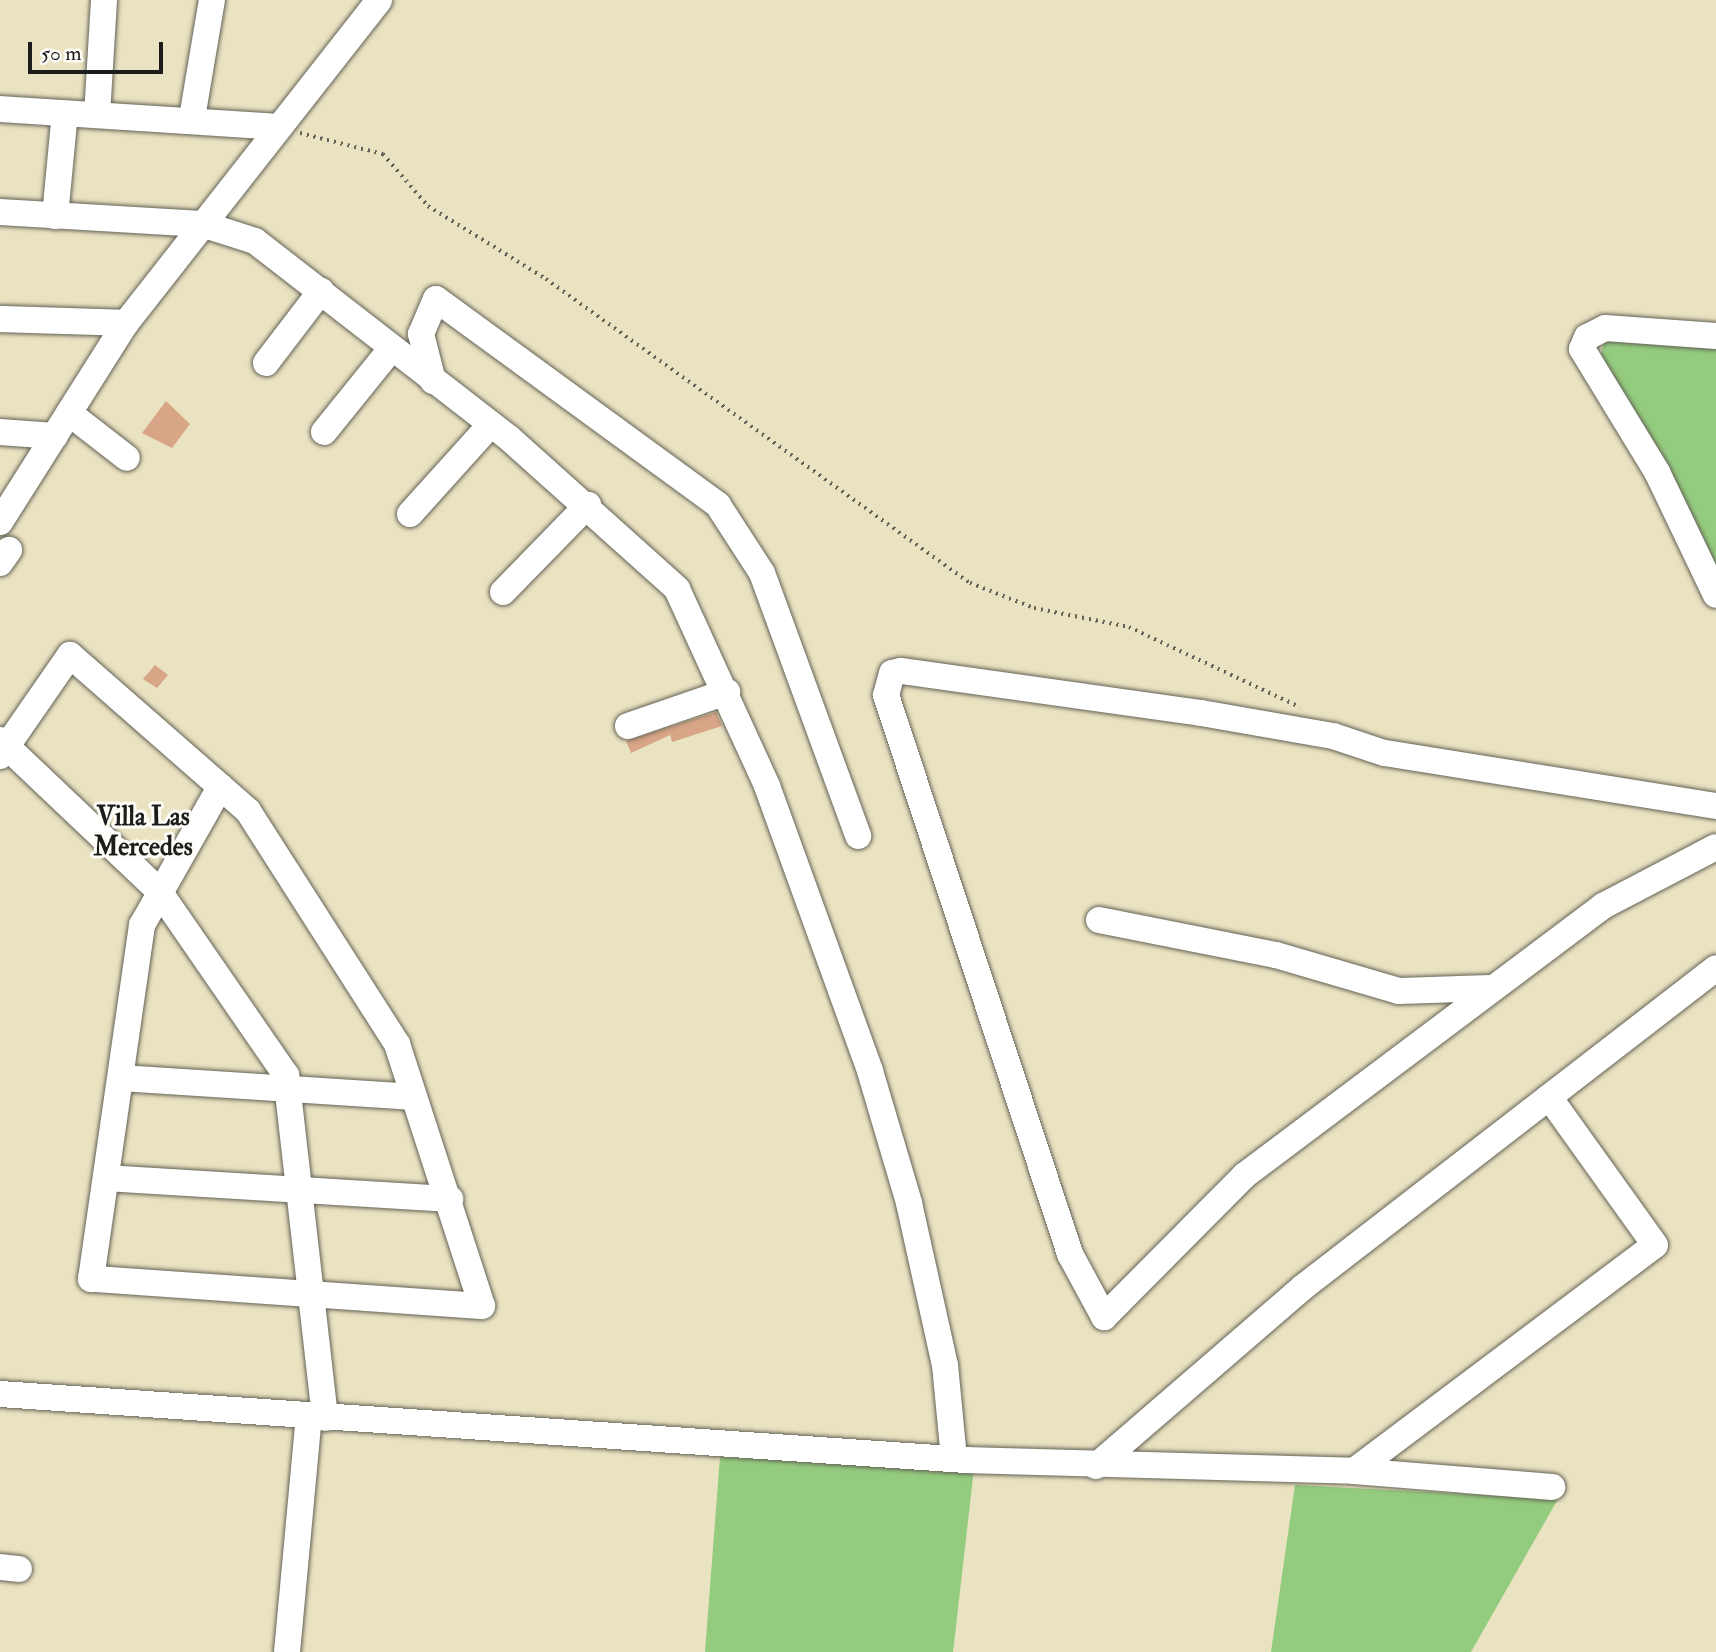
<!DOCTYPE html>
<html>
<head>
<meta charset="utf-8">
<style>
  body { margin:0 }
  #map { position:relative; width:1716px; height:1652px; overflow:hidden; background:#eae3c2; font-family:"IM FELL Double Pica",serif }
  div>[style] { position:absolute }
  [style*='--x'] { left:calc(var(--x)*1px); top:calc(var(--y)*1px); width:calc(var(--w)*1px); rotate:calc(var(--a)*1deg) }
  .green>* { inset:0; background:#94cc7f }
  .building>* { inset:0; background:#d8a586 }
  .path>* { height:3.5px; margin-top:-1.75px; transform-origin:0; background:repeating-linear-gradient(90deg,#646256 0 2px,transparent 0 7px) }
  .roads { filter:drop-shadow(0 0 2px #646256) drop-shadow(0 0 2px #646256) }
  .minor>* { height:26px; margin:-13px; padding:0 13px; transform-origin:13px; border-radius:13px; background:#fff }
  span { translate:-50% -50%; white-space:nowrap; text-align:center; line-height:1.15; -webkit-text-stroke:6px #fdfcf7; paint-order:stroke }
  .neighbourhood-label { font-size:26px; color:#1c1c1c; font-weight:700 }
  .scale { position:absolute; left:28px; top:42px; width:135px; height:32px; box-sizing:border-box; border:4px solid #1c1c1c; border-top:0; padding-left:9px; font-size:21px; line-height:24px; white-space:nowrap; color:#1c1c1c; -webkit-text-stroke:5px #fdfcf7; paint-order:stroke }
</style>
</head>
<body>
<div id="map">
  <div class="green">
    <i style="clip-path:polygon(1605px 337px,1716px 348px,1716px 568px,1600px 359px)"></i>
    <i style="clip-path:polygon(720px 1457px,974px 1469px,953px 1652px,705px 1652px)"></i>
    <i style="clip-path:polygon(1295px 1485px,1558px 1499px,1471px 1652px,1271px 1652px)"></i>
  </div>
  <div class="building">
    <i style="clip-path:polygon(166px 401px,190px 424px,172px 448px,142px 433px)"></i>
    <i style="clip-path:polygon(155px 665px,168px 675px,157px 688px,143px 679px)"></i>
    <i style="clip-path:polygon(716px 712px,722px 726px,672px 742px,670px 735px,631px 753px,626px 741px)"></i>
  </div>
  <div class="path">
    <i style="--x:300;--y:133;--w:86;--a:14.2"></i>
    <i style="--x:383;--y:154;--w:69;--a:49.1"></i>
    <i style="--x:428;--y:206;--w:139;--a:31.7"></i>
    <i style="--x:546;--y:279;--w:522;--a:35.64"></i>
    <i style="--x:970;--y:583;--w:69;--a:21.3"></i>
    <i style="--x:1034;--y:608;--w:97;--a:11.3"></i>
    <i style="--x:1129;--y:627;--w:189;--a:25.1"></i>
  </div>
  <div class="roads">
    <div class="minor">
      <i style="--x:0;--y:109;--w:279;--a:3.7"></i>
      <i style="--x:97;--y:115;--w:115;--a:-86.5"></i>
      <i style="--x:192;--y:118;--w:120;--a:-80.4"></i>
      <i style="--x:0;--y:212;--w:202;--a:3.4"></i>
      <i style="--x:202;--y:224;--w:56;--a:17.8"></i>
      <i style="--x:255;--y:241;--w:321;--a:37.8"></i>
      <i style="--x:509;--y:438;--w:226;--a:41.9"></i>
      <i style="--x:677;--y:589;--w:217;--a:65.4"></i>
      <i style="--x:767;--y:786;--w:303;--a:70.1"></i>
      <i style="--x:870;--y:1071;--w:138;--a:73.5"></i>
      <i style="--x:909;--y:1203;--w:166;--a:77.5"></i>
      <i style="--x:945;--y:1365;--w:94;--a:84.5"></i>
      <i style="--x:55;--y:216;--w:103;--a:-84.5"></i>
      <i style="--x:0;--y:319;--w:126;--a:1.8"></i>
      <i style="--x:1716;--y:336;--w:111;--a:-175.9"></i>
      <i style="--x:1605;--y:328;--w:20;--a:153"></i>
      <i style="--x:1587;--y:337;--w:13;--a:113"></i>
      <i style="--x:1582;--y:349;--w:144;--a:58.6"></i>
      <i style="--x:1657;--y:472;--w:136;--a:64.4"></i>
      <i style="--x:266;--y:363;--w:91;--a:-52.6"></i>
      <i style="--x:433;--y:381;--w:49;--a:-104.3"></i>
      <i style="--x:421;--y:334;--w:38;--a:-67"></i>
      <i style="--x:436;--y:299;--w:349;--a:36.1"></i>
      <i style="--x:718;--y:505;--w:81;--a:57.1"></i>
      <i style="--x:762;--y:573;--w:280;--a:69.9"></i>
      <i style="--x:69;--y:413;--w:73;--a:37.8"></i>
      <i style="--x:0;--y:432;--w:55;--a:4.2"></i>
      <i style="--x:324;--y:432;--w:107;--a:-51.1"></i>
      <i style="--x:410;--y:514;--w:121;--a:-48"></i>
      <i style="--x:0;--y:522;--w:236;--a:-57.7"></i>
      <i style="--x:126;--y:323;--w:410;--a:-51.9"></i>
      <i style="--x:0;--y:563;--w:16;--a:-55"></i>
      <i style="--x:503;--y:592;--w:122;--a:-45.7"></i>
      <i style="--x:628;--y:726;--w:105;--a:-19"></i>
      <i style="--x:0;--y:740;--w:219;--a:43.5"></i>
      <i style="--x:159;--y:891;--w:224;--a:55.4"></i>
      <i style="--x:286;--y:1075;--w:345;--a:83.5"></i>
      <i style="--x:0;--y:756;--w:123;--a:-55.3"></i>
      <i style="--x:70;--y:655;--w:237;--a:41.2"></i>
      <i style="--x:248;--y:811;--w:277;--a:57.4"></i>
      <i style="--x:397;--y:1044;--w:275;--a:72"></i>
      <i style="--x:482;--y:1306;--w:392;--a:-176"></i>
      <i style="--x:91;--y:1279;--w:358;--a:-81.8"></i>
      <i style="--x:142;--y:925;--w:159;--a:-60.5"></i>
      <i style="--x:1716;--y:806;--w:336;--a:-170.9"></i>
      <i style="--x:1384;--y:753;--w:54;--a:-161.6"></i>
      <i style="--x:1333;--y:736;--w:134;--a:-170.1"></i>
      <i style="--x:1201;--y:713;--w:303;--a:-172"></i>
      <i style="--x:901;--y:671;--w:9;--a:167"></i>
      <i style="--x:892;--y:673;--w:23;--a:105"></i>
      <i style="--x:886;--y:695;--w:589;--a:71.78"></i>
      <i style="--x:1070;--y:1254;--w:72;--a:61.6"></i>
      <i style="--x:1104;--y:1317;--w:200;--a:-45.2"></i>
      <i style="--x:1245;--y:1175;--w:448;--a:-36.9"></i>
      <i style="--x:1603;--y:906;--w:127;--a:-27.6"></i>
      <i style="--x:1099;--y:920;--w:180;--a:11.2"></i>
      <i style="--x:1276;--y:955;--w:128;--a:16.3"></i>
      <i style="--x:1399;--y:991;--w:91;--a:-1.9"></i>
      <i style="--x:122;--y:1078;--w:292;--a:3.7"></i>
      <i style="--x:106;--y:1178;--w:345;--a:3.5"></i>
      <i style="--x:0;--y:1394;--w:967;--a:3.91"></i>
      <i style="--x:965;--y:1460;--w:389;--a:1.6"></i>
      <i style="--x:1354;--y:1471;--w:199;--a:4.6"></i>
      <i style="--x:1096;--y:1466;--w:272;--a:-40.8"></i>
      <i style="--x:1302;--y:1288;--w:523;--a:-37.7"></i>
      <i style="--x:1354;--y:1471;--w:376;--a:-36.9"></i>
      <i style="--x:1655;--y:1245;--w:182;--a:-125.6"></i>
      <i style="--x:0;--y:1567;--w:19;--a:6"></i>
      <i style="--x:287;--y:1652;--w:236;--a:-84.7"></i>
    </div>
  </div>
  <div class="neighbourhood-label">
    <span style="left:143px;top:833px">Villa Las<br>Mercedes</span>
  </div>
  <div class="scale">50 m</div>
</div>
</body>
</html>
